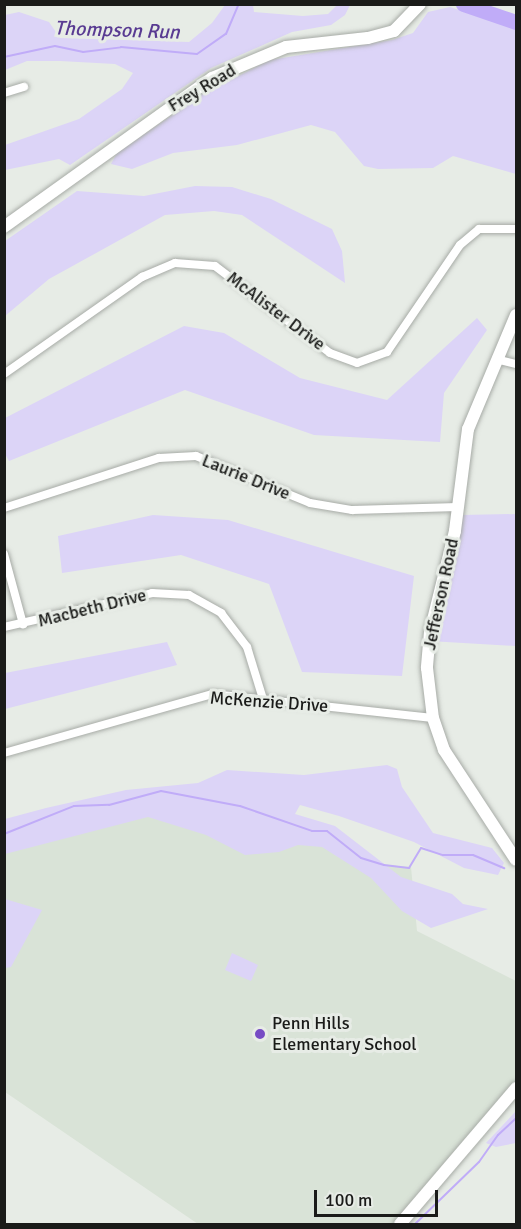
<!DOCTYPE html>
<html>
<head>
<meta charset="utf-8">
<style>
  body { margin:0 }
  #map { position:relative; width:521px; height:1229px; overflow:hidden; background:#e7ece6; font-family:Signika,sans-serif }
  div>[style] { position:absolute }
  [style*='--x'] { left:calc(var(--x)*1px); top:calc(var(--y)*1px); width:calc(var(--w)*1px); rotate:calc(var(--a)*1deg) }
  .built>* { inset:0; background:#d9e3d7 }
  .green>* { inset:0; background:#dcd4f7 }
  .stream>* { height:2px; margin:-1px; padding:0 1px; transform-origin:1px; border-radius:1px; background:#c0acf8 }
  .river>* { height:15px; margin:-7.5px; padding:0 7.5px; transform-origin:7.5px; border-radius:7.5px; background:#c0acf8 }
  .roads { filter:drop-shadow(0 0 2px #a7aba6) drop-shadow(0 0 2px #a7aba6) }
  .street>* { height:8px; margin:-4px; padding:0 4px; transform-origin:4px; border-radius:4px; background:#fff }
  .secondary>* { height:12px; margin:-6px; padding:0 6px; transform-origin:6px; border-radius:6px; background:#fff }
  .dots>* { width:16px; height:16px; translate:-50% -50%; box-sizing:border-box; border:3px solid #e7ece6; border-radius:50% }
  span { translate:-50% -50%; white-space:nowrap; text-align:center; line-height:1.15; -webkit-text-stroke:6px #e7ece6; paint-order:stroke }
  .street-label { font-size:18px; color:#1a1b19 }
  .poi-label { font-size:18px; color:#1a1b19 }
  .left { translate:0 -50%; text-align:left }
  .water-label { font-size:20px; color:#593b92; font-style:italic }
  .frame { position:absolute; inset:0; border:6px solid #1a1b19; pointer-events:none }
  .scale { position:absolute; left:314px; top:1190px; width:124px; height:27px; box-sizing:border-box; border:3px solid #1a1b19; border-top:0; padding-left:8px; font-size:18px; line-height:21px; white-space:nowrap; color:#1a1b19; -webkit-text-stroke:4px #e7ece6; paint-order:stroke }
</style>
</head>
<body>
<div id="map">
  <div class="built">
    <i style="clip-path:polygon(161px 791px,384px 865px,411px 867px,417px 931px,516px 981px,516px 1088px,400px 1224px,198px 1224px,5px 1092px,5px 834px)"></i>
  </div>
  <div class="green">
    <i style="clip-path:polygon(225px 5px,253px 5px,254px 12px,303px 16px,328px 14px,337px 5px,350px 5px,345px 15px,331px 25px,292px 32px,211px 68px,70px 165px,59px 159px,5px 170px,5px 145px,79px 119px,122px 89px,133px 73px,115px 64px,60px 61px,27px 61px,5px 70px,5px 15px,19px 12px,49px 22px,60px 38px,189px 42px,212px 23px)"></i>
    <i style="clip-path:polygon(450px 7px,493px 21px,516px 22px,516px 174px,453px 156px,433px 168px,378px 169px,364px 166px,335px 132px,311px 125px,237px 145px,173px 153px,132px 169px,111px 164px,117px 153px,203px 94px,270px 60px,392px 40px,413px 33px,428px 12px)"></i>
    <i style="clip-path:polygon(195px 186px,232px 187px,271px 199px,332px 229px,342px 251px,345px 283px,242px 215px,214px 211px,165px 215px,49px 279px,5px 316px,5px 241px,77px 191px,144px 196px)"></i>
    <i style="clip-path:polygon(477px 318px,487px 330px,444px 393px,440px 442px,314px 435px,185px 390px,9px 461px,5px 454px,5px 418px,184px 326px,224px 333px,300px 378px,387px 400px)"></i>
    <i style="clip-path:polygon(516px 514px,516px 646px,429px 641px,461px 515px)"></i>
    <i style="clip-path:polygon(153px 515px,228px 520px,414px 576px,402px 676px,302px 672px,269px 584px,181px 555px,62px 573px,58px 536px)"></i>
    <i style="clip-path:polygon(167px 642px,177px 665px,5px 709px,5px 673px)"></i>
    <i style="clip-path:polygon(387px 765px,397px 769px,402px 787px,433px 833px,492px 848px,504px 863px,498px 875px,464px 868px,414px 842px,339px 816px,300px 805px,295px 814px,335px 826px,401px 877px,452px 894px,463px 904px,488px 909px,431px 928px,402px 911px,371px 878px,322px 847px,298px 845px,279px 852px,245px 855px,206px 835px,148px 817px,5px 854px,5px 819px,46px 808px,126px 790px,198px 783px,227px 770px,304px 775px)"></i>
    <i style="clip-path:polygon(5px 899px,42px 910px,11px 967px,5px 968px)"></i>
    <i style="clip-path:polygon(232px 953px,258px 965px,251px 981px,225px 970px)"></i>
    <i style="clip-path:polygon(516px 1111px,516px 1143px,496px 1147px,486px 1143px)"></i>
  </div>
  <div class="stream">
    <i style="--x:4;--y:57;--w:52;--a:-12.2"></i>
    <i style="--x:55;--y:46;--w:29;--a:12"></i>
    <i style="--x:83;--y:52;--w:38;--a:-7"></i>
    <i style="--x:121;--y:47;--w:76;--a:5.3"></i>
    <i style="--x:197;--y:54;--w:35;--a:-35"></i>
    <i style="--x:226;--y:34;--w:33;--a:-67"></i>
    <i style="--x:4;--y:834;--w:75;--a:-21.8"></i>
    <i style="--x:74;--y:806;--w:35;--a:-2"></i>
    <i style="--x:109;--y:805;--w:54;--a:-15.1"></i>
    <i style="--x:161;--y:791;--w:80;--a:10.8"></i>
    <i style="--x:240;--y:806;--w:76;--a:19.1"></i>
    <i style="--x:312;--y:831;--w:15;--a:0"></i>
    <i style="--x:327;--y:831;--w:43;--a:38.5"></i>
    <i style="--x:361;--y:858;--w:24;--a:17"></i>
    <i style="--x:384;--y:865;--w:25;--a:7"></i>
    <i style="--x:409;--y:868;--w:23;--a:-59"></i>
    <i style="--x:421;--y:848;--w:23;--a:18"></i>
    <i style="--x:443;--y:855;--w:30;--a:0"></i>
    <i style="--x:473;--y:855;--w:34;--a:23"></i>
    <i style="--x:415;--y:1224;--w:89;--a:-44.1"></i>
    <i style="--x:479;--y:1162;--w:33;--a:-55"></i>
    <i style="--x:498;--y:1135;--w:25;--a:-43"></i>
  </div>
  <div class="river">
    <i style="--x:463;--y:4;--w:56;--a:18.8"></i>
  </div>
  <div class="roads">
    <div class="street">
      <i style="--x:4;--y:93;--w:21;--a:-17"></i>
      <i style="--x:496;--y:359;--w:21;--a:14"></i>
      <i style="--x:4;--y:374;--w:169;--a:-35.1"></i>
      <i style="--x:142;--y:277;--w:36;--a:-23"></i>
      <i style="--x:175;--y:263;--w:40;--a:4.3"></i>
      <i style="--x:215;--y:266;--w:144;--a:37.1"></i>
      <i style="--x:330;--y:353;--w:29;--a:20"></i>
      <i style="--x:357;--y:363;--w:32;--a:-20"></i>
      <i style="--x:387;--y:352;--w:130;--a:-55.7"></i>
      <i style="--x:460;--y:245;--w:25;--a:-40"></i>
      <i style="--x:479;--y:229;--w:37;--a:0"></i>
      <i style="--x:4;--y:508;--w:163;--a:-17.9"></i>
      <i style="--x:159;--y:458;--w:37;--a:-3"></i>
      <i style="--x:196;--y:456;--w:123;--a:22.4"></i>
      <i style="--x:310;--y:503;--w:43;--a:9.5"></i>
      <i style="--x:352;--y:510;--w:106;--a:-1.6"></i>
      <i style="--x:4;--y:554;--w:73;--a:74.8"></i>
      <i style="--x:4;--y:627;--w:152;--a:-12.9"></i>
      <i style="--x:152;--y:593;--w:37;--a:3"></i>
      <i style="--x:189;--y:595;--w:37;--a:29"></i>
      <i style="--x:221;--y:613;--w:43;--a:52.6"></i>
      <i style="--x:247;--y:647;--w:54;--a:72.9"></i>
      <i style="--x:4;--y:753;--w:216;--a:-15.8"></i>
      <i style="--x:212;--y:694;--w:222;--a:6.2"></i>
    </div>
    <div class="secondary">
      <i style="--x:4;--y:227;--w:256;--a:-35.6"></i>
      <i style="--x:212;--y:78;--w:80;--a:-22.7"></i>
      <i style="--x:286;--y:47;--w:82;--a:-6.3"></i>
      <i style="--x:368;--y:38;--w:27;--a:-15"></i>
      <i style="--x:394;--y:31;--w:37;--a:-46"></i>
      <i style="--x:516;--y:315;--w:124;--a:112.8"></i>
      <i style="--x:468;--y:429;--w:103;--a:97.3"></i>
      <i style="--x:455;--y:531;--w:104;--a:103.9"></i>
      <i style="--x:430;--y:632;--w:36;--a:95"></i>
      <i style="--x:427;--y:668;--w:50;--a:83.2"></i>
      <i style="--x:433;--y:718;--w:34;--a:71"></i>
      <i style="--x:444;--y:750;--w:131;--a:56.8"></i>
      <i style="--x:400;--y:1224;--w:179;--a:-49.5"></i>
    </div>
  </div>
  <div class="dots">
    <i style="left:260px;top:1034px;background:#764bc4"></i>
  </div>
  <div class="street-label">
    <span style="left:202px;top:88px;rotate:-31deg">Frey Road</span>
    <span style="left:276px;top:311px;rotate:37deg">McAlister Drive</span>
    <span style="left:246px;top:477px;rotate:22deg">Laurie Drive</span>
    <span style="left:441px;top:594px;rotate:-78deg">Jefferson Road</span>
    <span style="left:92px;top:608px;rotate:-14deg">Macbeth Drive</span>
    <span style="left:269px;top:702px;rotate:4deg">McKenzie Drive</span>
  </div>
  <div class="poi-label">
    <span class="left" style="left:272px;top:1034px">Penn Hills<br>Elementary School</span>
  </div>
  <div class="water-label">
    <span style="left:117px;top:30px;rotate:2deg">Thompson Run</span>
  </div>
  <div class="frame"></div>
  <div class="scale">100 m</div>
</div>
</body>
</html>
